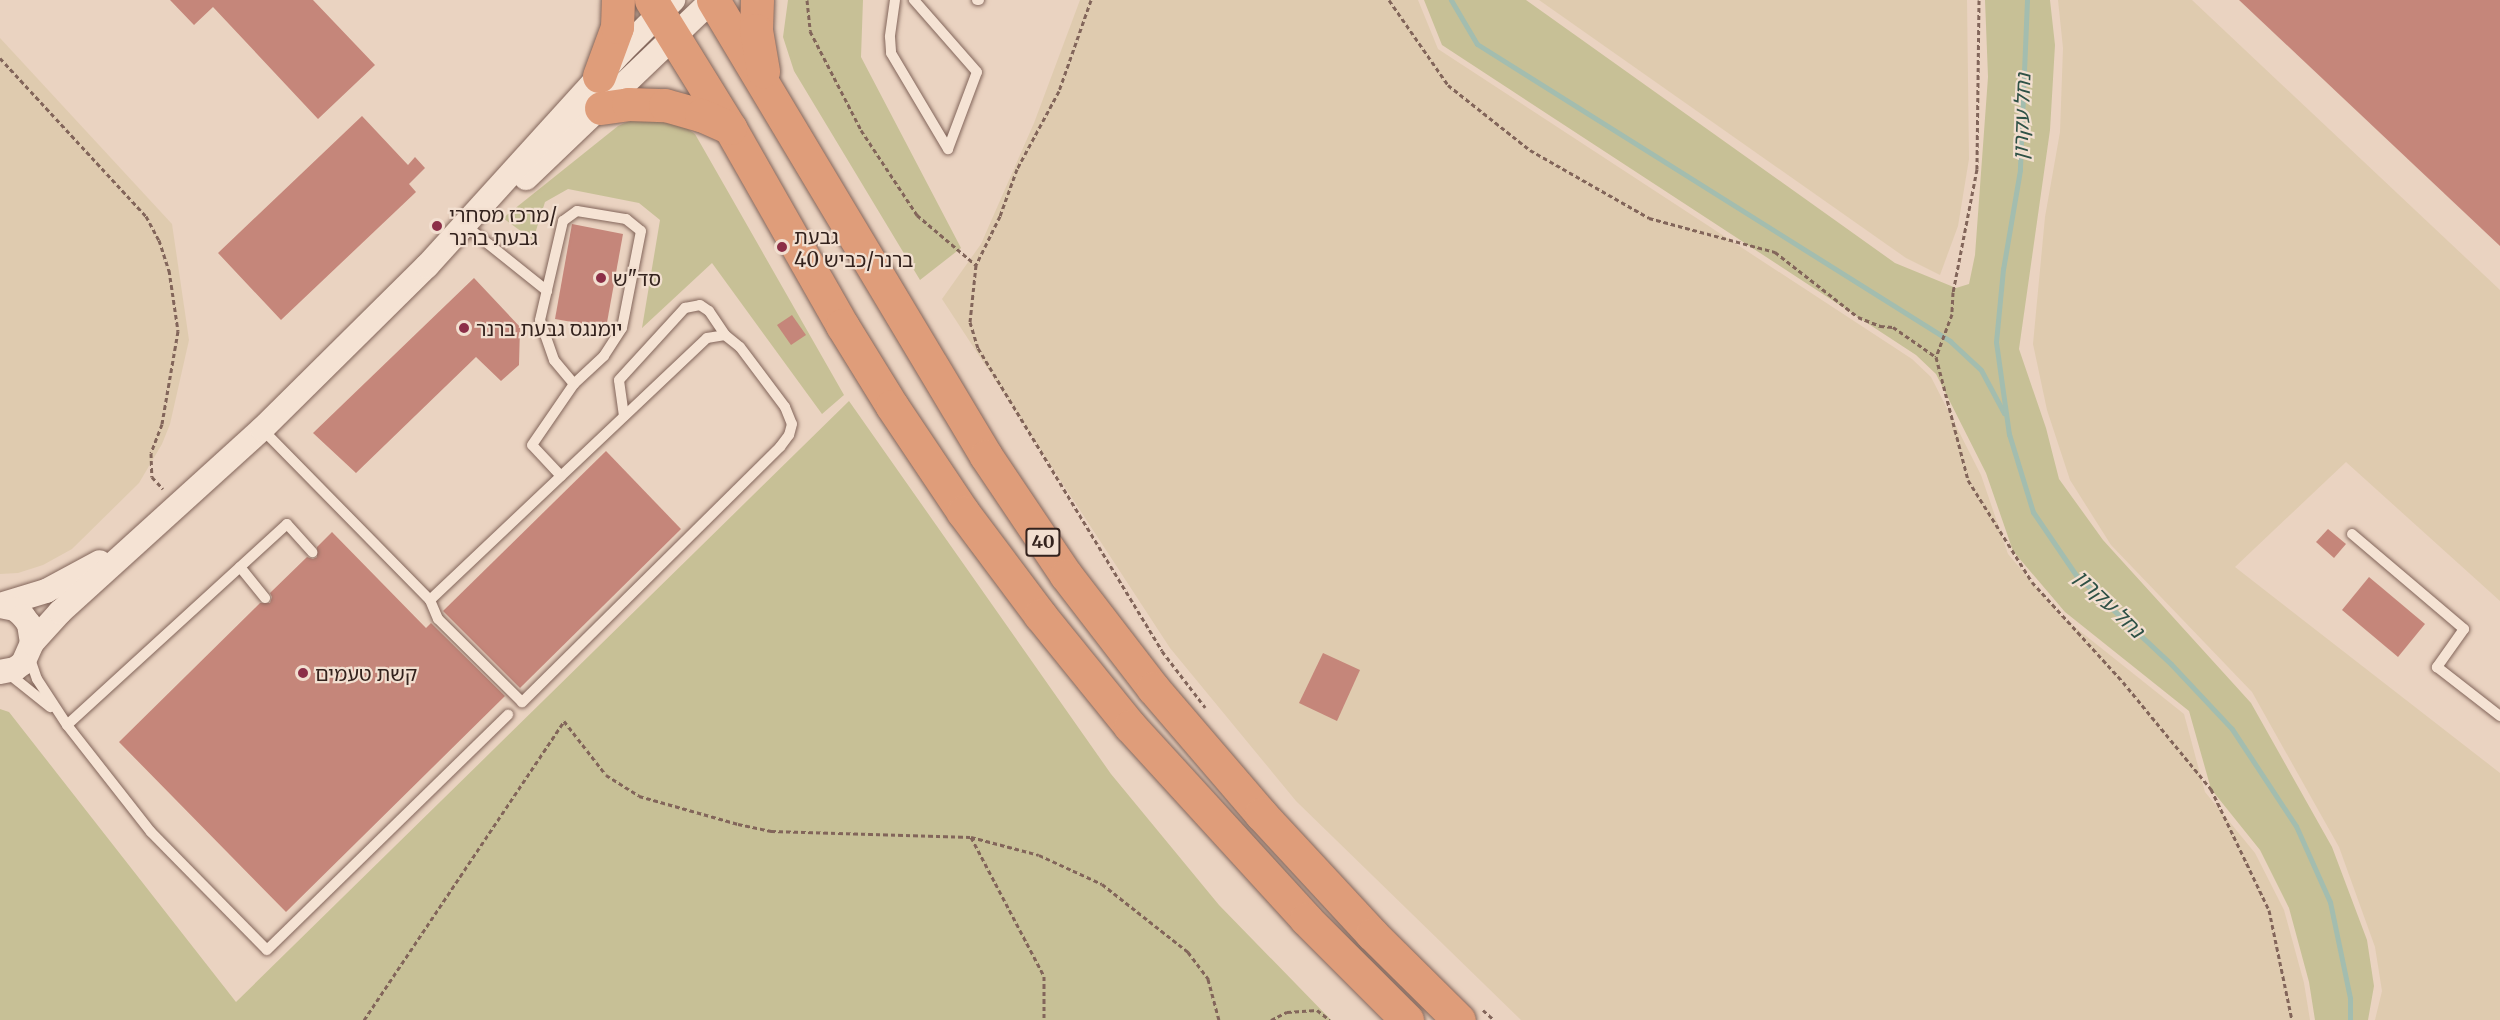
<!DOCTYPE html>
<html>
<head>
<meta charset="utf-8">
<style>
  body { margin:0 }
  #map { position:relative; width:2500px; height:1020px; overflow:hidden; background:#ead3c1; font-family:Merriweather,"Noto Sans Hebrew",serif }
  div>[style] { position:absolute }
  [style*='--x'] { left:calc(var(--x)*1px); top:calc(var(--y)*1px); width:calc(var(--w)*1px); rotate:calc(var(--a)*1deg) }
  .farmland>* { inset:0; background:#dfcbaf }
  .green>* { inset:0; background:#c7c096 }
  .stream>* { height:5px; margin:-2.5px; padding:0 2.5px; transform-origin:2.5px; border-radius:2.5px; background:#a3bdaf }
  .building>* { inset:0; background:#c5867a }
  .path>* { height:3px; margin-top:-1.5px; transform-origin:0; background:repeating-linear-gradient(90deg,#82655a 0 4.5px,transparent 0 7.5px) }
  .roads { filter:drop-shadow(0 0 2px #82655a) drop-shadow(0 0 2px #82655a) }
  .service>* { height:10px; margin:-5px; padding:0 5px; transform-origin:5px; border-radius:5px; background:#f5e3d4 }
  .tertiary>* { height:24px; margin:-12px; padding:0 12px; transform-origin:12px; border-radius:12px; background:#f5e3d4 }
  .trunk>* { height:33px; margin:-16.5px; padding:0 16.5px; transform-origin:16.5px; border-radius:16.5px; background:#df9d7a }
  .dots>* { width:16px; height:16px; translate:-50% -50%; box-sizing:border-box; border:3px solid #f2dfd0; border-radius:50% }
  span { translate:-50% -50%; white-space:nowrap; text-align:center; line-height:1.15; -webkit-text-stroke:4.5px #f2dfd0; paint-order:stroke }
  .shield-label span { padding:2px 4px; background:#f2dfd0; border:2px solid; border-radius:4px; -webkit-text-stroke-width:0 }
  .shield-label { font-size:18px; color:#33221d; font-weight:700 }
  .poi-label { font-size:20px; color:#33221d }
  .left { translate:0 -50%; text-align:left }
  .water-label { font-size:21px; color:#2e5146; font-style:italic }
</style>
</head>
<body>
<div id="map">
  <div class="farmland">
    <i style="clip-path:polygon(1080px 0,1418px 0,1438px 49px,1912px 359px,1931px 377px,1981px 475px,2008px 554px,2061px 616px,2184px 714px,2205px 792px,2255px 853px,2284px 910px,2304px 983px,2310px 1020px,1521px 1020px,1296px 801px,1170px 648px,942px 299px,981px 244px,1034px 123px)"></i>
    <i style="clip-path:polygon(1539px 0,1967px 0,1969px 159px,1958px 226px,1940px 275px,1906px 258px)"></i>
    <i style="clip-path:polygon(2058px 0,2192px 0,2500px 290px,2500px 601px,2346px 462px,2235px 567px,2500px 773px,2500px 1020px,2375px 1020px,2382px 991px,2375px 947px,2339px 847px,2252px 692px,2111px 545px,2070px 480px,2047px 410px,2033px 344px,2045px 217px,2060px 132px,2063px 48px)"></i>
    <i style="clip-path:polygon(0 38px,172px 224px,189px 340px,170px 424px,162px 444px,139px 483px,72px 549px,43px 565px,18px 573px,0 574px)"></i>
  </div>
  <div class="green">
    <i style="clip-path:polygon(788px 0,863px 0,861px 57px,961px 248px,920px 280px,794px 71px,783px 37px)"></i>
    <i style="clip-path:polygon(1424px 0,1526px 0,1895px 263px,1956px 288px,1969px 284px,1975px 255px,1988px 77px,1985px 0,2050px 0,2055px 45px,2050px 130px,2019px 349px,2046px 428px,2059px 479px,2103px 540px,2251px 703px,2332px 847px,2367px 940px,2374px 986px,2368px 1020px,2315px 1020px,2309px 982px,2289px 908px,2260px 850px,2211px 789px,2189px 711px,2065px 612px,2013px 551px,1986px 473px,1936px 374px,1916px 355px,1442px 45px)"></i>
    <i style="clip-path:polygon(645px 114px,675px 120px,695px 134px,844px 395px,822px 414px,712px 263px,642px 328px,660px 220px,639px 203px,568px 189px,545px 202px,533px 240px,503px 218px,618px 126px)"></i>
    <i style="clip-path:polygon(849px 401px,1111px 774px,1219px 905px,1331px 1020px,0 1020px,0 709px,9px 712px,236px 1002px)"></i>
  </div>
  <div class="stream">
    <i style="--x:1451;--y:0;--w:51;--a:59.4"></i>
    <i style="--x:1477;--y:44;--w:559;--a:32.12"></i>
    <i style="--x:1950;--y:341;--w:42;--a:43.1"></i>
    <i style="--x:1981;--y:370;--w:49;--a:61.9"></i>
    <i style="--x:2027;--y:0;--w:170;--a:92.4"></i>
    <i style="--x:2020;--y:170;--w:100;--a:99.7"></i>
    <i style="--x:2003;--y:269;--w:73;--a:95.5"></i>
    <i style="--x:1996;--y:342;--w:93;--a:82"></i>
    <i style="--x:2009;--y:434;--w:82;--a:72.9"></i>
    <i style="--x:2033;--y:512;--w:76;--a:55.7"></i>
    <i style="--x:2076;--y:575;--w:130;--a:43.1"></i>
    <i style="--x:2171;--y:664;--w:89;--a:46.8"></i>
    <i style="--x:2232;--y:729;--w:116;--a:56.6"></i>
    <i style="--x:2296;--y:826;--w:83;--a:65.9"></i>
    <i style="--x:2330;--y:902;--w:98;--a:78.2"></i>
    <i style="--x:2350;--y:998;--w:22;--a:90"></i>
  </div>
  <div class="building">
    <i style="clip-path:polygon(170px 0,313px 0,375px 65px,318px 119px,213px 7px,194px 25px)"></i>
    <i style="clip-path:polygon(2239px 0,2500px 0,2500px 246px)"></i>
    <i style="clip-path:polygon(362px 116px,408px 165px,415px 157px,425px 168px,409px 184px,416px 192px,281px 320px,218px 253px)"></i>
    <i style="clip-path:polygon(572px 224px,623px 234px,606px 328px,555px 319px)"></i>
    <i style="clip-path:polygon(474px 278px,520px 327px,519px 365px,501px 381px,476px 357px,356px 473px,313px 433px)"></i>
    <i style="clip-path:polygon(792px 315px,806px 335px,791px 345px,777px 325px)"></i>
    <i style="clip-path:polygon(606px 451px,681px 529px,520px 688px,443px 611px)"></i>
    <i style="clip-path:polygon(2328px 529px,2346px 544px,2334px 558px,2316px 542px)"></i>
    <i style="clip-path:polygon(332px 532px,426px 628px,431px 623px,505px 696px,286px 912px,119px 742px,260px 603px,270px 603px,272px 597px,270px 593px,307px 557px,313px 559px,317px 557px,317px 547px)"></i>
    <i style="clip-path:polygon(2369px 577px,2425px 624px,2398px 657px,2342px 610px)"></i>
    <i style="clip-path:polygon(1323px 653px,1360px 670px,1337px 721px,1299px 703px)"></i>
  </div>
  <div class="path">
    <i style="--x:807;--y:0;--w:31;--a:84"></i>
    <i style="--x:810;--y:31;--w:111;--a:62.7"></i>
    <i style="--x:861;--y:130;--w:102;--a:56.6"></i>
    <i style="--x:917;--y:215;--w:77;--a:40.3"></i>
    <i style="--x:1091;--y:0;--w:96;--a:109.4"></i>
    <i style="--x:1059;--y:91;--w:89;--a:118.3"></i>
    <i style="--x:1017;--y:169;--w:50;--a:109.9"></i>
    <i style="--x:1000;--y:216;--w:55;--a:116.1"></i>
    <i style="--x:976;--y:265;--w:57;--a:96"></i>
    <i style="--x:970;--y:322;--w:27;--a:73"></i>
    <i style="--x:978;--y:348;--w:354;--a:58.7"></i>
    <i style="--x:1162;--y:651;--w:71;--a:52.5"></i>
    <i style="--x:1389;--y:0;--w:103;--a:55.2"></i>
    <i style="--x:1448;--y:85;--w:105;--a:38.4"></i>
    <i style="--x:1530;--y:150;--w:137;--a:29.7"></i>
    <i style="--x:1649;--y:218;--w:131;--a:15.1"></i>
    <i style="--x:1775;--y:252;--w:105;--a:38.1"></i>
    <i style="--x:1858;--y:317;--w:24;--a:22"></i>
    <i style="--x:1880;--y:326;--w:13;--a:4"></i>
    <i style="--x:1893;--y:327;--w:52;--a:34.9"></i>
    <i style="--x:1979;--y:0;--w:169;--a:90.7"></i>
    <i style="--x:1977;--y:169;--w:125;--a:101"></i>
    <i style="--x:1953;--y:292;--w:22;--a:93"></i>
    <i style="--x:1952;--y:314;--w:46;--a:110.4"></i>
    <i style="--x:1936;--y:357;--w:127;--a:75.4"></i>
    <i style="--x:1968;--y:480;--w:120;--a:57.9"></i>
    <i style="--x:2032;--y:582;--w:135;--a:47.7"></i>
    <i style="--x:2123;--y:682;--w:139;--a:50.6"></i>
    <i style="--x:2211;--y:789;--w:134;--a:64.4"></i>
    <i style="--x:2269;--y:910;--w:112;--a:78.2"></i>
    <i style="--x:0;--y:58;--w:215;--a:47.3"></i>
    <i style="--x:146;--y:216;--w:27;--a:62"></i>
    <i style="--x:159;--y:240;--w:32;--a:72"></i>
    <i style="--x:169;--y:270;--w:62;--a:81.6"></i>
    <i style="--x:178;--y:331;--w:94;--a:99.8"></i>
    <i style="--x:162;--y:424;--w:31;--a:111"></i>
    <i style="--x:151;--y:453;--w:24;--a:88"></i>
    <i style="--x:152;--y:477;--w:16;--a:47"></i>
    <i style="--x:971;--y:837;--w:70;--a:14.8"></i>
    <i style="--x:1039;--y:855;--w:69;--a:24.7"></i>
    <i style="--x:1102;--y:884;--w:110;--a:38.3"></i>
    <i style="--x:1188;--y:952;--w:34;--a:53"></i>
    <i style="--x:1208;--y:979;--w:42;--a:75"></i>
    <i style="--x:1483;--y:1010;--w:15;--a:42"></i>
    <i style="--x:364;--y:1020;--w:360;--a:-56.2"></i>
    <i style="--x:564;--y:721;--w:68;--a:52.1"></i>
    <i style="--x:606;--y:775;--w:39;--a:32"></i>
    <i style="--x:639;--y:796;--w:103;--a:15.8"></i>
    <i style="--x:738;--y:824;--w:34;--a:12"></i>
    <i style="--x:771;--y:831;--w:200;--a:1.7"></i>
    <i style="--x:971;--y:837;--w:157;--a:62.3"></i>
    <i style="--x:1044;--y:976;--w:44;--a:90"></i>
    <i style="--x:1271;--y:1020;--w:18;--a:-27"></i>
    <i style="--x:1287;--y:1012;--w:30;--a:-4"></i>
    <i style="--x:1317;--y:1010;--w:16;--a:38"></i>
  </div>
  <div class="roads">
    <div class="service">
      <i style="--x:895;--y:0;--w:37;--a:98"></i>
      <i style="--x:890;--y:37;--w:16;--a:86"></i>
      <i style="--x:891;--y:53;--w:112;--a:59.3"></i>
      <i style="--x:948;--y:149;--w:82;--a:-69.4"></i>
      <i style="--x:977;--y:72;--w:96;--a:-131.2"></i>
      <i style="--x:977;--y:0;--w:2;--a:0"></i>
      <i style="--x:577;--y:211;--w:50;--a:9.3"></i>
      <i style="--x:626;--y:219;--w:19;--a:39"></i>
      <i style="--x:641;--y:231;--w:99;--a:101.1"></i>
      <i style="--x:622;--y:328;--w:33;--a:123"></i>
      <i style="--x:604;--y:356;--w:41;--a:137"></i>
      <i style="--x:574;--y:384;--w:31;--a:-130"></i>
      <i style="--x:554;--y:360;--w:42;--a:-109.3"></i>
      <i style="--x:540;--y:320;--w:102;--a:-76.9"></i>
      <i style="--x:563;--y:221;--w:17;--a:-36"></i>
      <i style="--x:466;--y:226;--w:104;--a:38.7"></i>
      <i style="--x:725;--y:335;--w:19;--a:39"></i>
      <i style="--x:740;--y:347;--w:75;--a:53.1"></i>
      <i style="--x:785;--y:407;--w:18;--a:68"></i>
      <i style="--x:792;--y:424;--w:11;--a:105"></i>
      <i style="--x:789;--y:435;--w:15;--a:127"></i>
      <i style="--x:780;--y:447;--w:363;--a:135.3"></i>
      <i style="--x:522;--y:702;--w:118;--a:-135.3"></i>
      <i style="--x:438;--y:619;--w:21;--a:-113"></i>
      <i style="--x:430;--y:600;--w:381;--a:-43.4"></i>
      <i style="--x:707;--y:338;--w:18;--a:-9"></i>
      <i style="--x:624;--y:416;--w:36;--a:-98"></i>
      <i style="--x:619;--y:380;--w:98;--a:-47.5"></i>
      <i style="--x:685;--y:308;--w:15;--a:-11"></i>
      <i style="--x:700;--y:305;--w:11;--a:34"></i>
      <i style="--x:709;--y:311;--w:29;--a:56"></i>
      <i style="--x:262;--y:429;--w:240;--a:45.5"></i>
      <i style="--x:561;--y:476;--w:42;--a:-133.1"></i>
      <i style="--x:532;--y:445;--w:74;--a:-55.5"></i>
      <i style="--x:2352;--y:534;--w:147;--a:40.3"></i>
      <i style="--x:2464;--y:629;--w:47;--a:125.4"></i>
      <i style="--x:2437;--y:667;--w:80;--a:37.9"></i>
      <i style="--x:240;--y:567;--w:40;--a:51"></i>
      <i style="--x:29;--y:656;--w:24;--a:71"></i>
      <i style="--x:37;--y:679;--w:55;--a:56.9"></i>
      <i style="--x:67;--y:725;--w:136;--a:51.9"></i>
      <i style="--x:151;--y:832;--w:165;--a:45.5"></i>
      <i style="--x:267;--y:950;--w:337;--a:-44.3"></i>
      <i style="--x:9;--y:674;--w:53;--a:38.8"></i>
      <i style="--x:67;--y:725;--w:298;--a:-42.4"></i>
      <i style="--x:287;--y:524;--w:38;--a:48"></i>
    </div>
    <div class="tertiary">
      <i style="--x:526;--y:178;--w:257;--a:-43.7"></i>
      <i style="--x:0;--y:605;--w:48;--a:-16.9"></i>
      <i style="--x:46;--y:591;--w:61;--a:-28.2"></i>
      <i style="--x:0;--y:606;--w:15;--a:11"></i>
      <i style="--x:15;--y:609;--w:11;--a:41"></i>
      <i style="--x:23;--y:616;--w:10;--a:53"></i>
      <i style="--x:29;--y:624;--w:19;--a:81"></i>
      <i style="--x:32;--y:643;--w:22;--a:114"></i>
      <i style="--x:23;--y:663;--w:10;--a:143"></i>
      <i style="--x:15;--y:669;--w:15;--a:169"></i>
      <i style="--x:32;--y:643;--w:42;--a:-47.9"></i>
      <i style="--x:60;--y:612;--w:273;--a:-42.2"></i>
      <i style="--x:262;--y:429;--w:232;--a:-44.7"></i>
      <i style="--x:427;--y:266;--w:289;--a:-47.8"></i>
      <i style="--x:621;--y:52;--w:74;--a:-45"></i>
    </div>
    <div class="trunk">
      <i style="--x:651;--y:0;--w:150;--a:58.3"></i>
      <i style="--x:730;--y:128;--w:227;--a:60.4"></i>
      <i style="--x:842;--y:325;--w:95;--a:58.3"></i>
      <i style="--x:892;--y:406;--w:128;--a:56.2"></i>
      <i style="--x:963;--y:512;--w:129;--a:53.2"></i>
      <i style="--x:1040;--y:615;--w:143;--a:51"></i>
      <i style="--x:1130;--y:726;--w:261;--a:47.6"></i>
      <i style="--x:1306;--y:919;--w:143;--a:45"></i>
      <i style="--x:713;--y:0;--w:531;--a:59.09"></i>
      <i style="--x:986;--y:456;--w:143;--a:56.1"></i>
      <i style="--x:1066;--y:575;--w:143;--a:52.4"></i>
      <i style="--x:1153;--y:688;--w:166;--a:49.4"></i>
      <i style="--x:1261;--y:814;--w:163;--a:47.2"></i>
      <i style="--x:1372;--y:934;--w:122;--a:44.7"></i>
      <i style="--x:757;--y:0;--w:30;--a:92"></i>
      <i style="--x:756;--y:30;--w:42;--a:80.3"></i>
      <i style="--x:599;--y:76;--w:52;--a:-69.8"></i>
      <i style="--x:617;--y:27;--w:27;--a:-88"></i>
      <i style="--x:601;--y:108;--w:27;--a:-8"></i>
      <i style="--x:628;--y:104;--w:37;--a:2"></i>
      <i style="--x:665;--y:105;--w:37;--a:16"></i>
      <i style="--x:701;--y:115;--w:32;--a:24"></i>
    </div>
  </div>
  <div class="dots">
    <i style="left:437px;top:226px;background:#8c2f48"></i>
    <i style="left:782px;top:247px;background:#8c2f48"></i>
    <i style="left:601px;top:278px;background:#8c2f48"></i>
    <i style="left:464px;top:328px;background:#8c2f48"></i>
    <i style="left:303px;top:673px;background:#8c2f48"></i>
  </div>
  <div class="shield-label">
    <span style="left:1043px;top:542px">40</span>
  </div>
  <div class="poi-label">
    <span class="left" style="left:449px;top:226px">מרכז מסחרי/<br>גבעת ברנר</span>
    <span class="left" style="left:794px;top:248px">גבעת<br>ברנר/כביש 40</span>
    <span class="left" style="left:613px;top:278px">סד"ש</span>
    <span class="left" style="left:476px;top:328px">יומנגס גבעת ברנר</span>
    <span class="left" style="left:315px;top:673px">קשת טעמים</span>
  </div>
  <div class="water-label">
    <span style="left:2022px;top:117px;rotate:-88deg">נחל עקרון</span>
    <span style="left:2109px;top:604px;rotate:44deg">נחל עקרון</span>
  </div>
</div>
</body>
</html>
